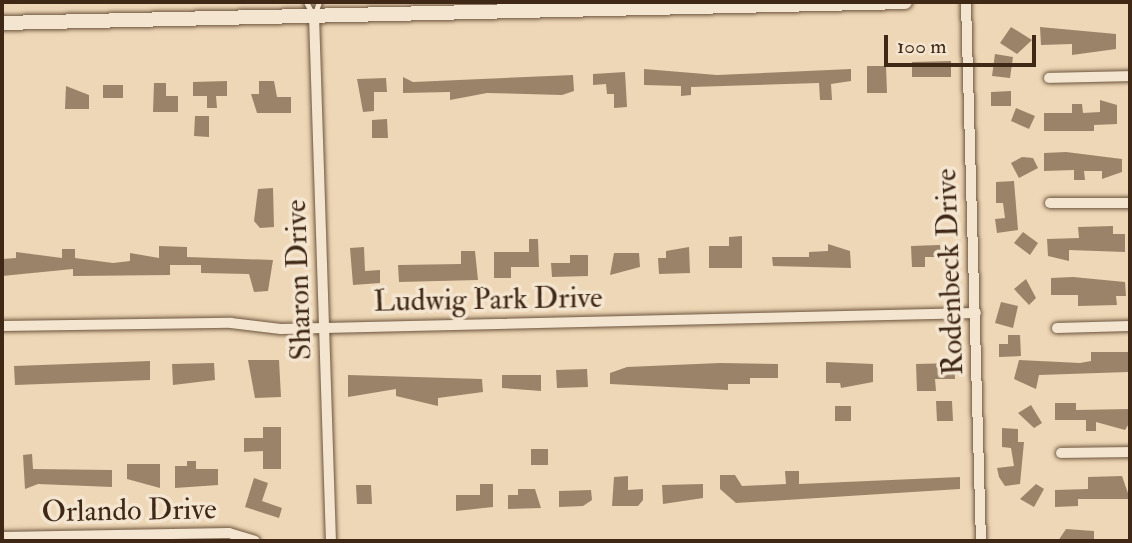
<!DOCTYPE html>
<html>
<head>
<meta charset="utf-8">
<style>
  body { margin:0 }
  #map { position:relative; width:1132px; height:543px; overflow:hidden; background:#eed7b6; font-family:"IM FELL Double Pica",serif }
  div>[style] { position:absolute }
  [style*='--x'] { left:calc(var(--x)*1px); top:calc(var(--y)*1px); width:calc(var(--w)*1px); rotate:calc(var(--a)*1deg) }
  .building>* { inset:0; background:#9a8369 }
  .roads { filter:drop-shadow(0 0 2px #6b543d) drop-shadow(0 0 2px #6b543d) }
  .service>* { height:5px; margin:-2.5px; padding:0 2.5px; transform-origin:2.5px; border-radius:2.5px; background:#f4e5d0 }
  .minor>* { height:10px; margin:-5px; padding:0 5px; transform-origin:5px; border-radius:5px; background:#f4e5d0 }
  .secondary>* { height:14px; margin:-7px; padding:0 7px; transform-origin:7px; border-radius:7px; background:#f4e5d0 }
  span { translate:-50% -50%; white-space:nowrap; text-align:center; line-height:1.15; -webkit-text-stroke:7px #f4e5d0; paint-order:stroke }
  .street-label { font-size:30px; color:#3f2815 }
  .frame { position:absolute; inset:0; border:4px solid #3f2815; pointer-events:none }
  .scale { position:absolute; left:884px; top:35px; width:152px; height:32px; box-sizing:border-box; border:4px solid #3f2815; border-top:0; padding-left:9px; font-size:21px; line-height:24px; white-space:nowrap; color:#3f2815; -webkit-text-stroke:5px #f4e5d0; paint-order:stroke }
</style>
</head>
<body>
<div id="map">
  <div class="building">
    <i style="clip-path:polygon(1011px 27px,1032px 40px,1017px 54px,1000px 43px)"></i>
    <i style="clip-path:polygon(1040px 27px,1116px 34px,1116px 49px,1072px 55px,1072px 44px,1041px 45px)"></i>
    <i style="clip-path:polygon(995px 54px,1013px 57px,1010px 78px,992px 76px)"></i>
    <i style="clip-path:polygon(951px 61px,951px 77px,912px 77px,912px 62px)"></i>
    <i style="clip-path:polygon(867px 66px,886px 66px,887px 93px,867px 93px)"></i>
    <i style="clip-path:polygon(644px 69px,717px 75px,851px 69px,851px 81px,831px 84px,832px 100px,820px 100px,819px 83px,691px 87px,691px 95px,681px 96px,681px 86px,644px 85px)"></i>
    <i style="clip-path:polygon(625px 72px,627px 107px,614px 108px,614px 94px,607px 94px,606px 84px,593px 85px,593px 74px)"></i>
    <i style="clip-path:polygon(573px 75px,574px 91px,562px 95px,487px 93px,450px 100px,450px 92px,403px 93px,403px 77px,413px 82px)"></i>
    <i style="clip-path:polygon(386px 78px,387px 92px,374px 92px,374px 111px,363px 112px,357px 79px)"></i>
    <i style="clip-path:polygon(227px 81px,227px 96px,216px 96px,217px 108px,207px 108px,207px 96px,193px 96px,193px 82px)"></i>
    <i style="clip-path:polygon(259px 81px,274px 81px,277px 97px,291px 97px,291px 113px,257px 113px,251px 94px,259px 94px)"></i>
    <i style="clip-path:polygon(154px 83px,166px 83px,166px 96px,178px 96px,178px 112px,153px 112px)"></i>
    <i style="clip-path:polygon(103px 85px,123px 85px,123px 98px,103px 98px)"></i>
    <i style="clip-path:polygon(66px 86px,89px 95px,89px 109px,65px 109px)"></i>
    <i style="clip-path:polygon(1011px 91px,1011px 106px,991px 106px,991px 92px)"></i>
    <i style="clip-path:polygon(1100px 100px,1117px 105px,1117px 124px,1094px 125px,1094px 131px,1044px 131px,1044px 113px,1072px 113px,1072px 104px,1082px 104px,1083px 113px,1100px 112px)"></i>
    <i style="clip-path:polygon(1016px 108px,1035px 116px,1029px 129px,1011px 121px)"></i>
    <i style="clip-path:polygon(195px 116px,209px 116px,209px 137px,194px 136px)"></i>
    <i style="clip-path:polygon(387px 119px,388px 138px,372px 138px,372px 120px)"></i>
    <i style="clip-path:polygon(1066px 152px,1122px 159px,1122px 172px,1102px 179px,1102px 171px,1084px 171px,1085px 180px,1074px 180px,1074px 170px,1044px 171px,1044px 153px)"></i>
    <i style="clip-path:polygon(1022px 157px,1033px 158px,1038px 168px,1019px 178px,1011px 163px)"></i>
    <i style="clip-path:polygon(1014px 181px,1018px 230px,997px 233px,995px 219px,1005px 218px,1003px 203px,996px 203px,996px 182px)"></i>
    <i style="clip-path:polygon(273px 188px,274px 227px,260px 228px,254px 221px,258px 189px)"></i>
    <i style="clip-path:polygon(1113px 226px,1113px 234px,1125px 234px,1125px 252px,1069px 250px,1069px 261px,1048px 256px,1047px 239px,1079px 238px,1078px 227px)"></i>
    <i style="clip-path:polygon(1023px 232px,1038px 243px,1030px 255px,1014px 243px)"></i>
    <i style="clip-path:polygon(742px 236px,742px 268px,709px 268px,709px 246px,729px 246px,729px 237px)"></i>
    <i style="clip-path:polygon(529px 239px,538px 239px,539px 267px,511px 267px,511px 278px,494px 278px,494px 252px,529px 252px)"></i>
    <i style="clip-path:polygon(828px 244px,850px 251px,851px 268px,773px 266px,772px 257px,809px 257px,809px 252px,828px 251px)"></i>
    <i style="clip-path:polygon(940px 245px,941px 257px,925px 257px,925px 267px,912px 267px,911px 246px)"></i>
    <i style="clip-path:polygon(159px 246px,187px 247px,187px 257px,273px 260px,268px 291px,254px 292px,249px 274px,201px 273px,201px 265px,170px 265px,170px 275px,73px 276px,73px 269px,2px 276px,2px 259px,16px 258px,16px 252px,62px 258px,62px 249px,75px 249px,75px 258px,113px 263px,130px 261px,130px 253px,159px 258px)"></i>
    <i style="clip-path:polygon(364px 247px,365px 271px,380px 270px,380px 283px,353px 285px,350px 248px)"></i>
    <i style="clip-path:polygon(689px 247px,690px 273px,659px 274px,658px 258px,666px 258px,666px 251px)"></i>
    <i style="clip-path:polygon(461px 251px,475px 251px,478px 280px,399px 282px,398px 265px,461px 264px)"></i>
    <i style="clip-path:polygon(614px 253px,639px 253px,640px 267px,610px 275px)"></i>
    <i style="clip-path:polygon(570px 255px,588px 255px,588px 276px,552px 277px,551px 263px,570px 263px)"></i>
    <i style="clip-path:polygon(1073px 277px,1125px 282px,1126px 296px,1116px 296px,1117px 305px,1078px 306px,1078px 295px,1051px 295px,1051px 278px)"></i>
    <i style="clip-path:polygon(1026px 279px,1036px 298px,1029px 305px,1014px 289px)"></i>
    <i style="clip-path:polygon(1001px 302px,1018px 306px,1013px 328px,995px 323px)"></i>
    <i style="clip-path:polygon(1008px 335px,1020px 335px,1021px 356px,999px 357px,999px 344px,1008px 344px)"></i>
    <i style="clip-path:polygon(1091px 352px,1128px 352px,1128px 372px,1039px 375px,1036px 389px,1014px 379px,1019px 360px,1080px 363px,1091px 361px)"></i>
    <i style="clip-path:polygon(248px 360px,279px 360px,281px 397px,255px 398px)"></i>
    <i style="clip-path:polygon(150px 361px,150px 380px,15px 385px,14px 366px)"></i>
    <i style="clip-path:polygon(826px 362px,873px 364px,873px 382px,841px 388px,840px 383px,826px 383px)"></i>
    <i style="clip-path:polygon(214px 363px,215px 380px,173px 385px,172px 364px)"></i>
    <i style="clip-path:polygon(720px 363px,778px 364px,778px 378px,750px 378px,750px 384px,728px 384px,728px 390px,610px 384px,610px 373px,627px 367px)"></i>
    <i style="clip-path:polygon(954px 363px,955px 379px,935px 379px,936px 391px,917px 391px,916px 364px)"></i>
    <i style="clip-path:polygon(587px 369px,588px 387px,557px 388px,556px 370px)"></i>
    <i style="clip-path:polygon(348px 375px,482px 379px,483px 392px,438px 398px,438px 406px,396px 396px,396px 389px,348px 397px)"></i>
    <i style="clip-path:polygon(502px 375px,541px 375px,541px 391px,502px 388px)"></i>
    <i style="clip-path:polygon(936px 401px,952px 401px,953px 421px,937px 421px)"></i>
    <i style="clip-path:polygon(1055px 403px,1076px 403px,1076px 410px,1130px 409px,1130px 422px,1125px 430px,1096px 422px,1096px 431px,1086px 431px,1086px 420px,1055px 420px)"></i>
    <i style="clip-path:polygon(1031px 405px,1042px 423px,1034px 428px,1018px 413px)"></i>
    <i style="clip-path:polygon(835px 406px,851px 406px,851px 421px,835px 421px)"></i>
    <i style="clip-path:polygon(263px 427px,281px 427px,281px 469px,263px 469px,263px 451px,244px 452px,244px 438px,263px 438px)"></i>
    <i style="clip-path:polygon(1002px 428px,1018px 429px,1018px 442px,1024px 442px,1020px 484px,1005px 486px,999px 477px,997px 468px,1014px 466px,1011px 448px,1002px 447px)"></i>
    <i style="clip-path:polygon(531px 449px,548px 449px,548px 465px,531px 465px)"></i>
    <i style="clip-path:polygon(32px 454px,33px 469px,112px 470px,112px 487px,38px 484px,25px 489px,23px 455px)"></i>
    <i style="clip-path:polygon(187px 461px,196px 461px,196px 469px,218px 469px,218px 485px,175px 488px,175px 466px,187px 466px)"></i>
    <i style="clip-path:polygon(127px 464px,160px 464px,160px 488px,127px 479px)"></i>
    <i style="clip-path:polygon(785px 471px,799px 471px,799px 484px,960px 477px,960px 489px,736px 503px,720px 489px,720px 475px,735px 475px,742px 486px,765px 485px,786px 484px)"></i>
    <i style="clip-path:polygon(628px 476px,628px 490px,643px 489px,643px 500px,638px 506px,612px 506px,614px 477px)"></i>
    <i style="clip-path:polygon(1122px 476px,1130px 499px,1078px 499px,1078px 506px,1055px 507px,1055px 490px,1088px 489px,1088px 477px)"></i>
    <i style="clip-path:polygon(254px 478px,268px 483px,262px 501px,282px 508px,279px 518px,245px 507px)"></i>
    <i style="clip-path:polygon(480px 484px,493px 484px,493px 507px,456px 511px,456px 495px,480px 495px)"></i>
    <i style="clip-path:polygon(703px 484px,703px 498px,663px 504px,662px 485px)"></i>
    <i style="clip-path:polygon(1036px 484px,1044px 489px,1034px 507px,1020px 499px)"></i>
    <i style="clip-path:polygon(356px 485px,371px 485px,372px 504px,357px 504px)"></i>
    <i style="clip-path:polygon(518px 489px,535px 489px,541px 508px,508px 509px,508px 495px,518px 495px)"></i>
    <i style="clip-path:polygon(591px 490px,592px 500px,583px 506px,559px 507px,559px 491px)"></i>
    <i style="clip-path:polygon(1066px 529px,1094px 531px,1094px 541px,1058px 541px)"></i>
  </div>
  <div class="roads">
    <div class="service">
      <i style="--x:306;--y:2;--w:13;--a:61"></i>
      <i style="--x:315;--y:13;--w:12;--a:-70"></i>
    </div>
    <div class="minor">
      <i style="--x:966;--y:2;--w:539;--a:88.41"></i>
      <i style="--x:314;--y:16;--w:525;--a:88.15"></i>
      <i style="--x:1049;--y:78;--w:81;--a:-1.4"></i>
      <i style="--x:1050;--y:203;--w:80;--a:0"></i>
      <i style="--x:2;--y:326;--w:229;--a:-0.8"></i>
      <i style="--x:231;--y:323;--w:50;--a:6.8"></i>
      <i style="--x:281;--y:329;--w:695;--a:-1.32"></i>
      <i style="--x:1057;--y:328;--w:73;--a:-1.6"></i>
      <i style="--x:1061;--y:453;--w:69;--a:-0.8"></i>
      <i style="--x:2;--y:537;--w:227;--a:-1"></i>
      <i style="--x:229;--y:533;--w:27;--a:17"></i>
    </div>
    <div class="secondary">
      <i style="--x:2;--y:23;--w:903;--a:-1.33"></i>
    </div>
  </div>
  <div class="street-label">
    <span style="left:950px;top:272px;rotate:-92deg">Rodenbeck Drive</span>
    <span style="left:299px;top:280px;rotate:-92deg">Sharon Drive</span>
    <span style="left:488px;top:300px;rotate:-1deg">Ludwig Park Drive</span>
    <span style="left:129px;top:511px;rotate:-1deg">Orlando Drive</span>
  </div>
  <div class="frame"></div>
  <div class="scale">100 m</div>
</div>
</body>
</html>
